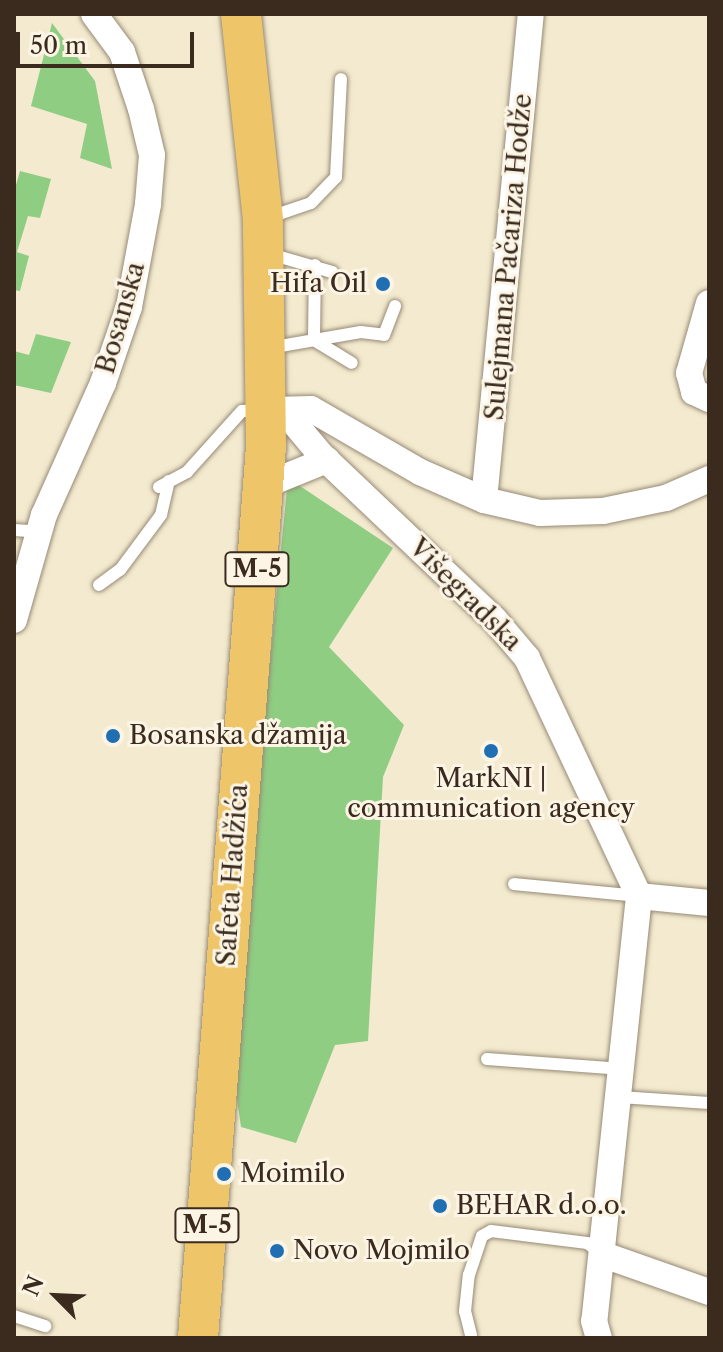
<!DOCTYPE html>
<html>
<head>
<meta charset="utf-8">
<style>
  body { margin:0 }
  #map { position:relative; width:723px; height:1352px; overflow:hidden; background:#f3eacf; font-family:"Libre Caslon Text",serif }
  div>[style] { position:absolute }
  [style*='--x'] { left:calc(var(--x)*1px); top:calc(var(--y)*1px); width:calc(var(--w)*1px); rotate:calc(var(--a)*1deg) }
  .green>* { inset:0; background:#8fcd83 }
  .roads { filter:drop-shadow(0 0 2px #978a76) drop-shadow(0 0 2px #978a76) }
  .service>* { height:12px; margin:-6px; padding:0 6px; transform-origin:6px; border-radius:6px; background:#fff }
  .minor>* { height:26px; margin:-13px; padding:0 13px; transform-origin:13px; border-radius:13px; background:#fff }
  .primary>* { height:40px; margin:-20px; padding:0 20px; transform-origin:20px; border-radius:20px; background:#eec569 }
  .dots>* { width:22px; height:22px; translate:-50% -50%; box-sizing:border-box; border:4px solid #fcf5e5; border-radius:50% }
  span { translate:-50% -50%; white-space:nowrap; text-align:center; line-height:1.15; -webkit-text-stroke:6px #fcf5e5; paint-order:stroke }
  .shield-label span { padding:2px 6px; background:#fcf5e5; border:2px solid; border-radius:6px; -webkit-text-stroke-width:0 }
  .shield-label { font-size:24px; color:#3b2a1e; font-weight:700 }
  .street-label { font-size:26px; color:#3b2a1e }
  .poi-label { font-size:26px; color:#3b2a1e }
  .right { translate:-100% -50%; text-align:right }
  .left { translate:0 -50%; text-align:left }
  .frame { position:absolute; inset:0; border:16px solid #3b2a1e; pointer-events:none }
  .north { position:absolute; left:16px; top:1256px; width:80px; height:80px; -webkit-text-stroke:6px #fcf5e5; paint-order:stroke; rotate:294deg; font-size:22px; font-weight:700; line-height:32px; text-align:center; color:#3b2a1e }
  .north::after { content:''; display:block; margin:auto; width:28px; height:36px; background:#3b2a1e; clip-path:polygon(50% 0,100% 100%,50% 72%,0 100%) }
  .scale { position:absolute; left:16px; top:32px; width:178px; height:36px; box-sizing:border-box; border:4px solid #3b2a1e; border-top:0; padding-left:10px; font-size:24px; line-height:28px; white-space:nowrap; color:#3b2a1e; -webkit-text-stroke:6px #fcf5e5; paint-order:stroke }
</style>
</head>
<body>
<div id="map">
  <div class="green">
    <i style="clip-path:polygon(52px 23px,95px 81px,112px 169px,80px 158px,87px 124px,31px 106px)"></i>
    <i style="clip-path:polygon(20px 171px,51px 179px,40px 218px,28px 216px,17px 252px,29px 256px,20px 291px,14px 290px,14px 192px)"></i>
    <i style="clip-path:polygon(36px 334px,71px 342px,51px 393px,14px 385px,14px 351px,29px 355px)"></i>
    <i style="clip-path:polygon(288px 478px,393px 548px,329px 647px,404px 725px,383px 777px,368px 1041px,335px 1045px,296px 1143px,241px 1127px,231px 1058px)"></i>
  </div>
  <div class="roads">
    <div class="service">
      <i style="--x:270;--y:217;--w:43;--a:-18.9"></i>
      <i style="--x:311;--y:203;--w:36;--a:-46"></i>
      <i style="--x:336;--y:177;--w:98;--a:-87.1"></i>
      <i style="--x:270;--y:254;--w:65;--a:16.2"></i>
      <i style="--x:315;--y:265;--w:75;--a:90.8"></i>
      <i style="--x:314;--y:340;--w:44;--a:31.2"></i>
      <i style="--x:269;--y:348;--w:93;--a:-9.9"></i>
      <i style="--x:361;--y:332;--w:23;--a:7"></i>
      <i style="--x:384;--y:335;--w:31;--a:-69"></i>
      <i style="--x:159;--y:487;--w:32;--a:-28"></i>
      <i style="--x:187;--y:472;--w:82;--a:-48"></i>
      <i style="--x:242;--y:411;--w:19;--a:-3"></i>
      <i style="--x:14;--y:530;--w:26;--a:4"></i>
      <i style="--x:99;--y:585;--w:26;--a:-36"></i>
      <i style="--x:120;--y:570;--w:69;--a:-53.3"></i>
      <i style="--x:161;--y:515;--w:35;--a:-77"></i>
      <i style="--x:514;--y:884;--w:125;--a:5.5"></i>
      <i style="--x:487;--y:1059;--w:136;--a:4.2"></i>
      <i style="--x:620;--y:1097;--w:89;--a:3.9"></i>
      <i style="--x:14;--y:1316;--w:33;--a:18"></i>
      <i style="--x:471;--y:1335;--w:25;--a:-104"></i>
      <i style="--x:465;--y:1311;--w:36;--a:-84"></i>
      <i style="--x:469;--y:1275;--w:41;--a:-71.6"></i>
      <i style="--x:482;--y:1236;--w:10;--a:-29"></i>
      <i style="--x:491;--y:1231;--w:97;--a:7.1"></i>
      <i style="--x:587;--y:1243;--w:17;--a:36"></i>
    </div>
    <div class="minor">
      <i style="--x:709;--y:303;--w:73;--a:105.9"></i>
      <i style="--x:689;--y:373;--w:20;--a:75"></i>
      <i style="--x:694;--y:392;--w:17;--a:25"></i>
      <i style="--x:271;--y:410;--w:40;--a:-1.4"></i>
      <i style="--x:311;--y:409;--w:126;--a:30"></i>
      <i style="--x:420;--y:472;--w:70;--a:23.6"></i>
      <i style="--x:484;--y:500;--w:57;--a:13.1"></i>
      <i style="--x:540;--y:513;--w:63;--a:-1.8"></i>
      <i style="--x:603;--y:511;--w:64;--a:-11.7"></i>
      <i style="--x:666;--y:498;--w:47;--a:-23.8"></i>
      <i style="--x:285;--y:412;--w:56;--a:50.1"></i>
      <i style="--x:321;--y:455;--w:238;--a:43.5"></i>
      <i style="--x:494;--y:619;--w:51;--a:49.8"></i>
      <i style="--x:527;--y:658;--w:263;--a:64.8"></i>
      <i style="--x:639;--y:896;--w:427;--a:96"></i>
      <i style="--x:594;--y:1321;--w:18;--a:74"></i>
      <i style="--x:263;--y:486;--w:69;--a:-22.1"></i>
      <i style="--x:484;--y:500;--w:488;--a:-84.5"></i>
      <i style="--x:14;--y:620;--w:109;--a:-74.1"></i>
      <i style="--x:44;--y:515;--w:145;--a:-65.9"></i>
      <i style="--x:103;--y:383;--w:80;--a:-71.1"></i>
      <i style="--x:129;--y:307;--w:105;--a:-79.5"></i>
      <i style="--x:148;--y:204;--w:49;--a:-85.3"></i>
      <i style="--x:152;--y:155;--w:47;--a:-103.4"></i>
      <i style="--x:141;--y:109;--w:60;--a:-108.4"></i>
      <i style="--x:122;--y:52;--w:47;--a:-126.4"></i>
      <i style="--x:639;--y:896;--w:70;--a:5.7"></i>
      <i style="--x:604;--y:1255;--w:111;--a:19.4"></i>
    </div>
    <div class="primary">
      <i style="--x:198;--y:1338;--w:895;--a:-85.64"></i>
      <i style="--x:266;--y:446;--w:226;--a:-90.8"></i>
      <i style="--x:263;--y:220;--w:207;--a:-96.1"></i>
    </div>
  </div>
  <div class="dots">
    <i style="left:383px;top:284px;background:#1f6fb2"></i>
    <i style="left:113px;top:736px;background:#1f6fb2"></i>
    <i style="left:491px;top:751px;background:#1f6fb2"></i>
    <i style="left:224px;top:1174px;background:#1f6fb2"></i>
    <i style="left:440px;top:1206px;background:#1f6fb2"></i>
    <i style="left:277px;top:1251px;background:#1f6fb2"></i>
  </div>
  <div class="shield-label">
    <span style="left:257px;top:569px">M-5</span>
    <span style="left:207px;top:1225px">M-5</span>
  </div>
  <div class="street-label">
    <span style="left:509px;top:257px;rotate:-85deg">Sulejmana Pačariza Hodže</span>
    <span style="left:121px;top:318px;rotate:-74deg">Bosanska</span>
    <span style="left:465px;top:595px;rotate:45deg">Višegradska</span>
    <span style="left:233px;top:875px;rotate:-86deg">Safeta Hadžića</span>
  </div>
  <div class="poi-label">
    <span class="right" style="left:367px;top:284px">Hifa Oil</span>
    <span class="left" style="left:129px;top:736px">Bosanska džamija</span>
    <span style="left:491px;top:794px">MarkNI |<br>communication agency</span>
    <span class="left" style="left:240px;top:1174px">Moimilo</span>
    <span class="left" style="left:456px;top:1206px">BEHAR d.o.o.</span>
    <span class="left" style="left:293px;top:1251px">Novo Mojmilo</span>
  </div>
  <div class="frame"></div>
  <div class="north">N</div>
  <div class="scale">50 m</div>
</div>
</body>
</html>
